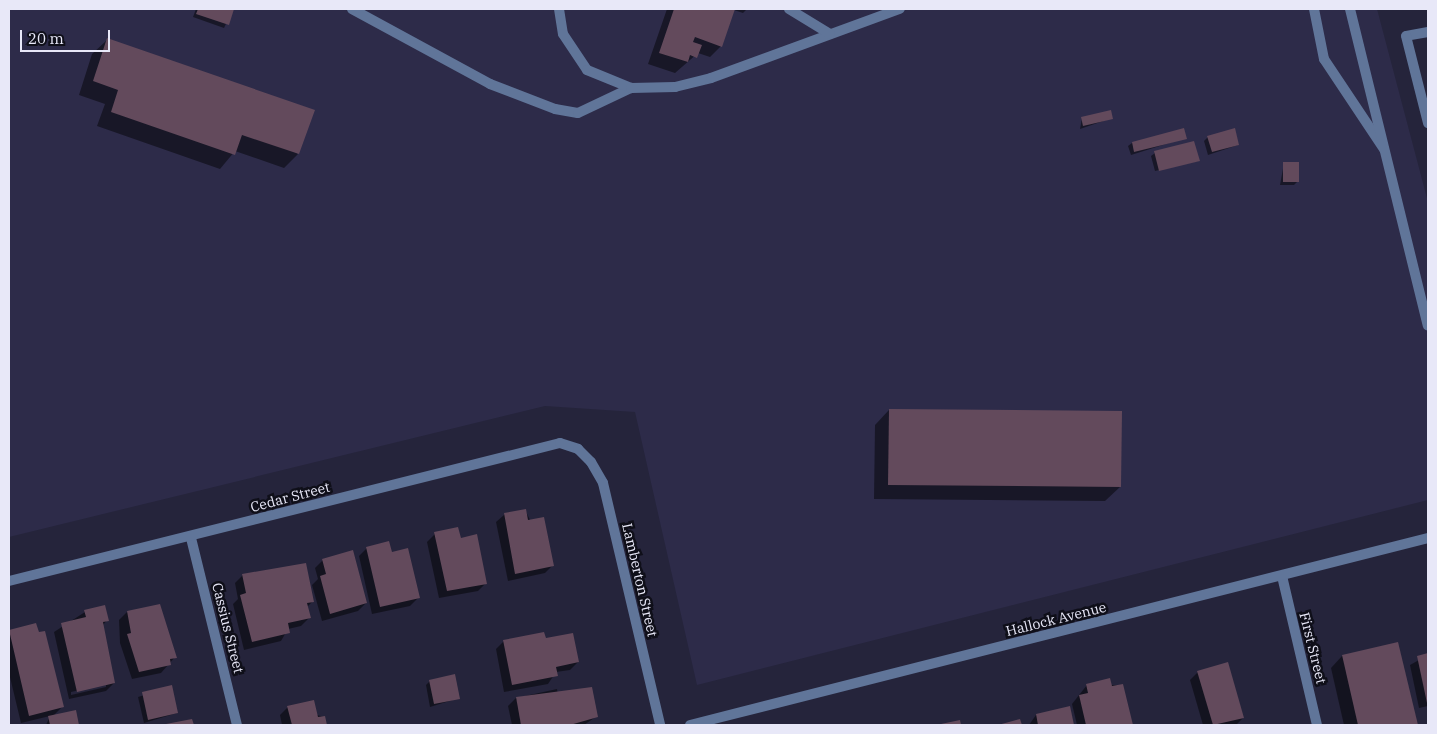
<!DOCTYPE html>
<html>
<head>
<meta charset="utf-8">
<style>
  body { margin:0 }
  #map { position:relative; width:1437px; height:734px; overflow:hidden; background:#25243b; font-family:"IBM Plex Serif",serif }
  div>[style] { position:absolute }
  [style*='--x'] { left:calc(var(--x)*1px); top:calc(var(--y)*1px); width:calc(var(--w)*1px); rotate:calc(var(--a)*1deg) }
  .built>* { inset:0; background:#2d2b49 }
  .shadow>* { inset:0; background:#0007 }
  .building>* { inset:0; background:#634a5c }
  .lane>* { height:10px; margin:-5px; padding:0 5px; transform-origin:5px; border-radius:5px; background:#607599 }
  .street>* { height:10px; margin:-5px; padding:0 5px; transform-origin:5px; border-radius:5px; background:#607599 }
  span { translate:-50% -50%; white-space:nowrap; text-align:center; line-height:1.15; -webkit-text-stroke:5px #0f0f19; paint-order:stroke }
  .street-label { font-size:14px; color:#e8e8f8 }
  .frame { position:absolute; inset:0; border:10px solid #e8e8f8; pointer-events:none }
  .scale { position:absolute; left:20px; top:30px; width:90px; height:22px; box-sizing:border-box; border:2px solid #e8e8f8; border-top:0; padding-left:6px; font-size:15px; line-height:18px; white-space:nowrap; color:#e8e8f8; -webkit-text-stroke:4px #0f0f19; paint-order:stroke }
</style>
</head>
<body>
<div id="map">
  <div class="built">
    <i style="clip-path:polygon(9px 9px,1377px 9px,1428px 202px,1428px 500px,697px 685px,635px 412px,545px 406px,9px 537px)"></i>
  </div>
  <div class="shadow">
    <i style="clip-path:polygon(196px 9px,233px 9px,224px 28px,193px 17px)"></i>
    <i style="clip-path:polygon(667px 9px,747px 9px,743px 13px,734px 10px,721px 46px,710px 57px,698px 53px,675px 73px,648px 64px)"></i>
    <i style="clip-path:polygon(107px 40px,298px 154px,284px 168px,235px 151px,220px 169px,97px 126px,105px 104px,79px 95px,92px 54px)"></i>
    <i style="clip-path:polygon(1082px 118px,1112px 118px,1080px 129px)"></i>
    <i style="clip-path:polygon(1208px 137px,1238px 145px,1208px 155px,1204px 141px)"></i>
    <i style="clip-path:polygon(1185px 138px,1131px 155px,1128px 146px,1132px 143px)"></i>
    <i style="clip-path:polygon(1155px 153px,1198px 161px,1155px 171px,1151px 156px)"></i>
    <i style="clip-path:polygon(1284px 163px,1297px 182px,1294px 185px,1280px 185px)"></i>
    <i style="clip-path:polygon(889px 410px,1120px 487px,1105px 501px,874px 499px,875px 425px)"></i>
    <i style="clip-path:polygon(525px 510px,553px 565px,545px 573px,508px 581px,496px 522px,504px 515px)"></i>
    <i style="clip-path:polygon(435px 534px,460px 539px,486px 583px,478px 591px,439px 598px,427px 542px)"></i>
    <i style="clip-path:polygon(367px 548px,391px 553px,418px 598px,410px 606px,372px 614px,359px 556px)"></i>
    <i style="clip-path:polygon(323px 560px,366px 603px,358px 611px,322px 621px,312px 585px,318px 579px,315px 568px)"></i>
    <i style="clip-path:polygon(243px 575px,313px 601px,307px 607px,309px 618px,301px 626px,288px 629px,281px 641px,244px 650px,233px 604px,238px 599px,235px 583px)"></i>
    <i style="clip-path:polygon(evenodd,85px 612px,107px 620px,103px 625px,114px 683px,106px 691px,69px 699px,54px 632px,85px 612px,106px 684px,106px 687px,71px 695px,71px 692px,106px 684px)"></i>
    <i style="clip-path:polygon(127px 612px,175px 657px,161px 673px,132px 679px,120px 643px,119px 620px)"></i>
    <i style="clip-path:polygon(36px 625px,62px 707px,53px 716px,75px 712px,78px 725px,46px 725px,50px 716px,21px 723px,9px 673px,9px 631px)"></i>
    <i style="clip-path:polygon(545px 640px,578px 662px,570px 670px,556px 672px,548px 684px,504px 692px,496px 649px,504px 641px)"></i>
    <i style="clip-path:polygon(1397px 643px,1416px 725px,1344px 725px,1331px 668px,1342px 656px)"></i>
    <i style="clip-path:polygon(1428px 655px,1428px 706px,1419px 708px,1410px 665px)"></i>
    <i style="clip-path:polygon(1198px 672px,1243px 718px,1236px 725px,1203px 725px,1190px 680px)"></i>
    <i style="clip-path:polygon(430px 681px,459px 698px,430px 707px,426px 685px)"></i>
    <i style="clip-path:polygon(1087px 685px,1122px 685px,1132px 725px,1077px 725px,1072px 704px)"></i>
    <i style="clip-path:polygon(171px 687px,177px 713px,144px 723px,138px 697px)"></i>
    <i style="clip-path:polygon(557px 689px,558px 695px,597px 716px,584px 725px,512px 725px,508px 706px,516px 698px)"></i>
    <i style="clip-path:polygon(288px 707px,324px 717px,325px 725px,282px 725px,280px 715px)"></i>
    <i style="clip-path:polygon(1069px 708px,1073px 725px,1029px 725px,1036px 715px)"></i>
  </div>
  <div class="building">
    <i style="clip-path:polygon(198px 9px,234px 9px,229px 25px,196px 14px)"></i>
    <i style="clip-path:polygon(674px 9px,735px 9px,722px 47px,695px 37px,693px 42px,702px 45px,697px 58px,690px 55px,688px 62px,659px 53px)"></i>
    <i style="clip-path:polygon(107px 38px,315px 110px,299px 154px,242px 135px,235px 155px,111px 112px,118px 90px,93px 81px)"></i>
    <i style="clip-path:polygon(1111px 110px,1113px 119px,1083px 126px,1081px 117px)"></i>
    <i style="clip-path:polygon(1184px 128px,1187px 139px,1134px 152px,1132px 142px)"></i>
    <i style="clip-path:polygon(1235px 128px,1239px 145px,1212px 152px,1207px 136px)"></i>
    <i style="clip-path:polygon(1194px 141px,1200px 161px,1159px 171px,1154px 151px)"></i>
    <i style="clip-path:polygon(1283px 162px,1299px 162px,1299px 182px,1283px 182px)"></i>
    <i style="clip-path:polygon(889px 409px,1122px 411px,1121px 487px,888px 485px)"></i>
    <i style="clip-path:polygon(526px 509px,528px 520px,544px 517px,554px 566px,515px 574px,504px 513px)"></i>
    <i style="clip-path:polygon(458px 527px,461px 538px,477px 534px,487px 584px,447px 591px,434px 532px)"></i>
    <i style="clip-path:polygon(389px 541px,392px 552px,408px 548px,420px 598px,380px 607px,366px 547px)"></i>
    <i style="clip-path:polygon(353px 550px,367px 603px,330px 614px,320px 576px,326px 574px,322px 559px)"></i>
    <i style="clip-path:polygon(306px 563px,314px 602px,307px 603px,311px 618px,288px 623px,290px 633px,252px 642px,240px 595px,246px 593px,242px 574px)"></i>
    <i style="clip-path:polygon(160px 604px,177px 658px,170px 659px,171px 665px,139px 672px,127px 634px,131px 633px,127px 611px)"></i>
    <i style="clip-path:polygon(105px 605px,109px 621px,103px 622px,115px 683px,77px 692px,61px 623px,86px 617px,84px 610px)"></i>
    <i style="clip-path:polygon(36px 623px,39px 632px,45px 631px,64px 707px,29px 716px,9px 630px)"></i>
    <i style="clip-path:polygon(544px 632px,546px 638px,573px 633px,579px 662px,556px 667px,558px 676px,512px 685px,503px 640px)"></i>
    <i style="clip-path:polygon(1398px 642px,1418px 725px,1358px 725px,1342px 655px)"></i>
    <i style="clip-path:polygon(1428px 653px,1428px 703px,1427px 703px,1417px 656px)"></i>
    <i style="clip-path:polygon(1228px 662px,1244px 718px,1213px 725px,1197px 671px)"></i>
    <i style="clip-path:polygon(455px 674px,460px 699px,434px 704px,429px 680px)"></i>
    <i style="clip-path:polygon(1110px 678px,1112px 686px,1123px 684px,1133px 725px,1086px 725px,1079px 695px,1088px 693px,1086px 684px)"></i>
    <i style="clip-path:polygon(172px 685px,178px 713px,148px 720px,142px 692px)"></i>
    <i style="clip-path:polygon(592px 687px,598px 717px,570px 725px,521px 725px,516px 697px)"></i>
    <i style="clip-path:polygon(314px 700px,318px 717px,325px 716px,327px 725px,292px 725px,287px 706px)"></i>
    <i style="clip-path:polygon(1070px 706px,1074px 725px,1038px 725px,1036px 714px)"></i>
    <i style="clip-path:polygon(76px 710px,79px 725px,50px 725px,48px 716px)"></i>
    <i style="clip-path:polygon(192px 719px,194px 725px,166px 725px,166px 724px)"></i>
    <i style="clip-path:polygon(1020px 719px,1022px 725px,998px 725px)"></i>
    <i style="clip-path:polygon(960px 720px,961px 725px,941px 725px,941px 724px)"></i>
  </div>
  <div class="lane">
    <i style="--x:352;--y:9;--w:157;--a:28.5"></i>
    <i style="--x:490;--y:84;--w:70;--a:21"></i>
    <i style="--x:555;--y:109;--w:23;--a:10"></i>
    <i style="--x:578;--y:113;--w:59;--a:-25.3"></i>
    <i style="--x:559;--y:9;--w:25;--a:81"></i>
    <i style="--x:563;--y:34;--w:43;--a:56.3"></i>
    <i style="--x:587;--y:70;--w:48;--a:22.2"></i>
    <i style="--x:631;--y:88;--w:44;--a:-1.3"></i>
    <i style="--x:675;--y:87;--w:37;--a:-14"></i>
    <i style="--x:711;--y:78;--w:201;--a:-20.1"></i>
    <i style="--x:789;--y:9;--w:48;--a:31.4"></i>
    <i style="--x:1314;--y:9;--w:51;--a:78.7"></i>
    <i style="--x:1324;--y:59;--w:108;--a:56.3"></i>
    <i style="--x:1350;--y:9;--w:326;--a:76.2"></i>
    <i style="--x:1428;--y:32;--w:22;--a:170"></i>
    <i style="--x:1406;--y:36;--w:90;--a:75.8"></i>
  </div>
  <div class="street">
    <i style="--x:191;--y:538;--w:193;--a:76.2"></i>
    <i style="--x:1282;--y:576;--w:153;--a:76.8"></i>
    <i style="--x:9;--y:581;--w:568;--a:-14.06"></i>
    <i style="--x:560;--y:443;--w:19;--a:18"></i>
    <i style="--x:578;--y:449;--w:18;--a:45"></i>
    <i style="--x:591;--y:462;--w:24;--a:60"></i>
    <i style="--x:603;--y:483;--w:249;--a:76.7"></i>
    <i style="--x:690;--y:725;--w:761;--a:-14.22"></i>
  </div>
  <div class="street-label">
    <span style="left:290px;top:497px;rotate:-15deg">Cedar Street</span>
    <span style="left:640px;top:580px;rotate:77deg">Lamberton Street</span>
    <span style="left:1056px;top:619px;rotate:-14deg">Hallock Avenue</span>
    <span style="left:228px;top:628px;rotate:76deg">Cassius Street</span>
    <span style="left:1313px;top:648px;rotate:76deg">First Street</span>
  </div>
  <div class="frame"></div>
  <div class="scale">20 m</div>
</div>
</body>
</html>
